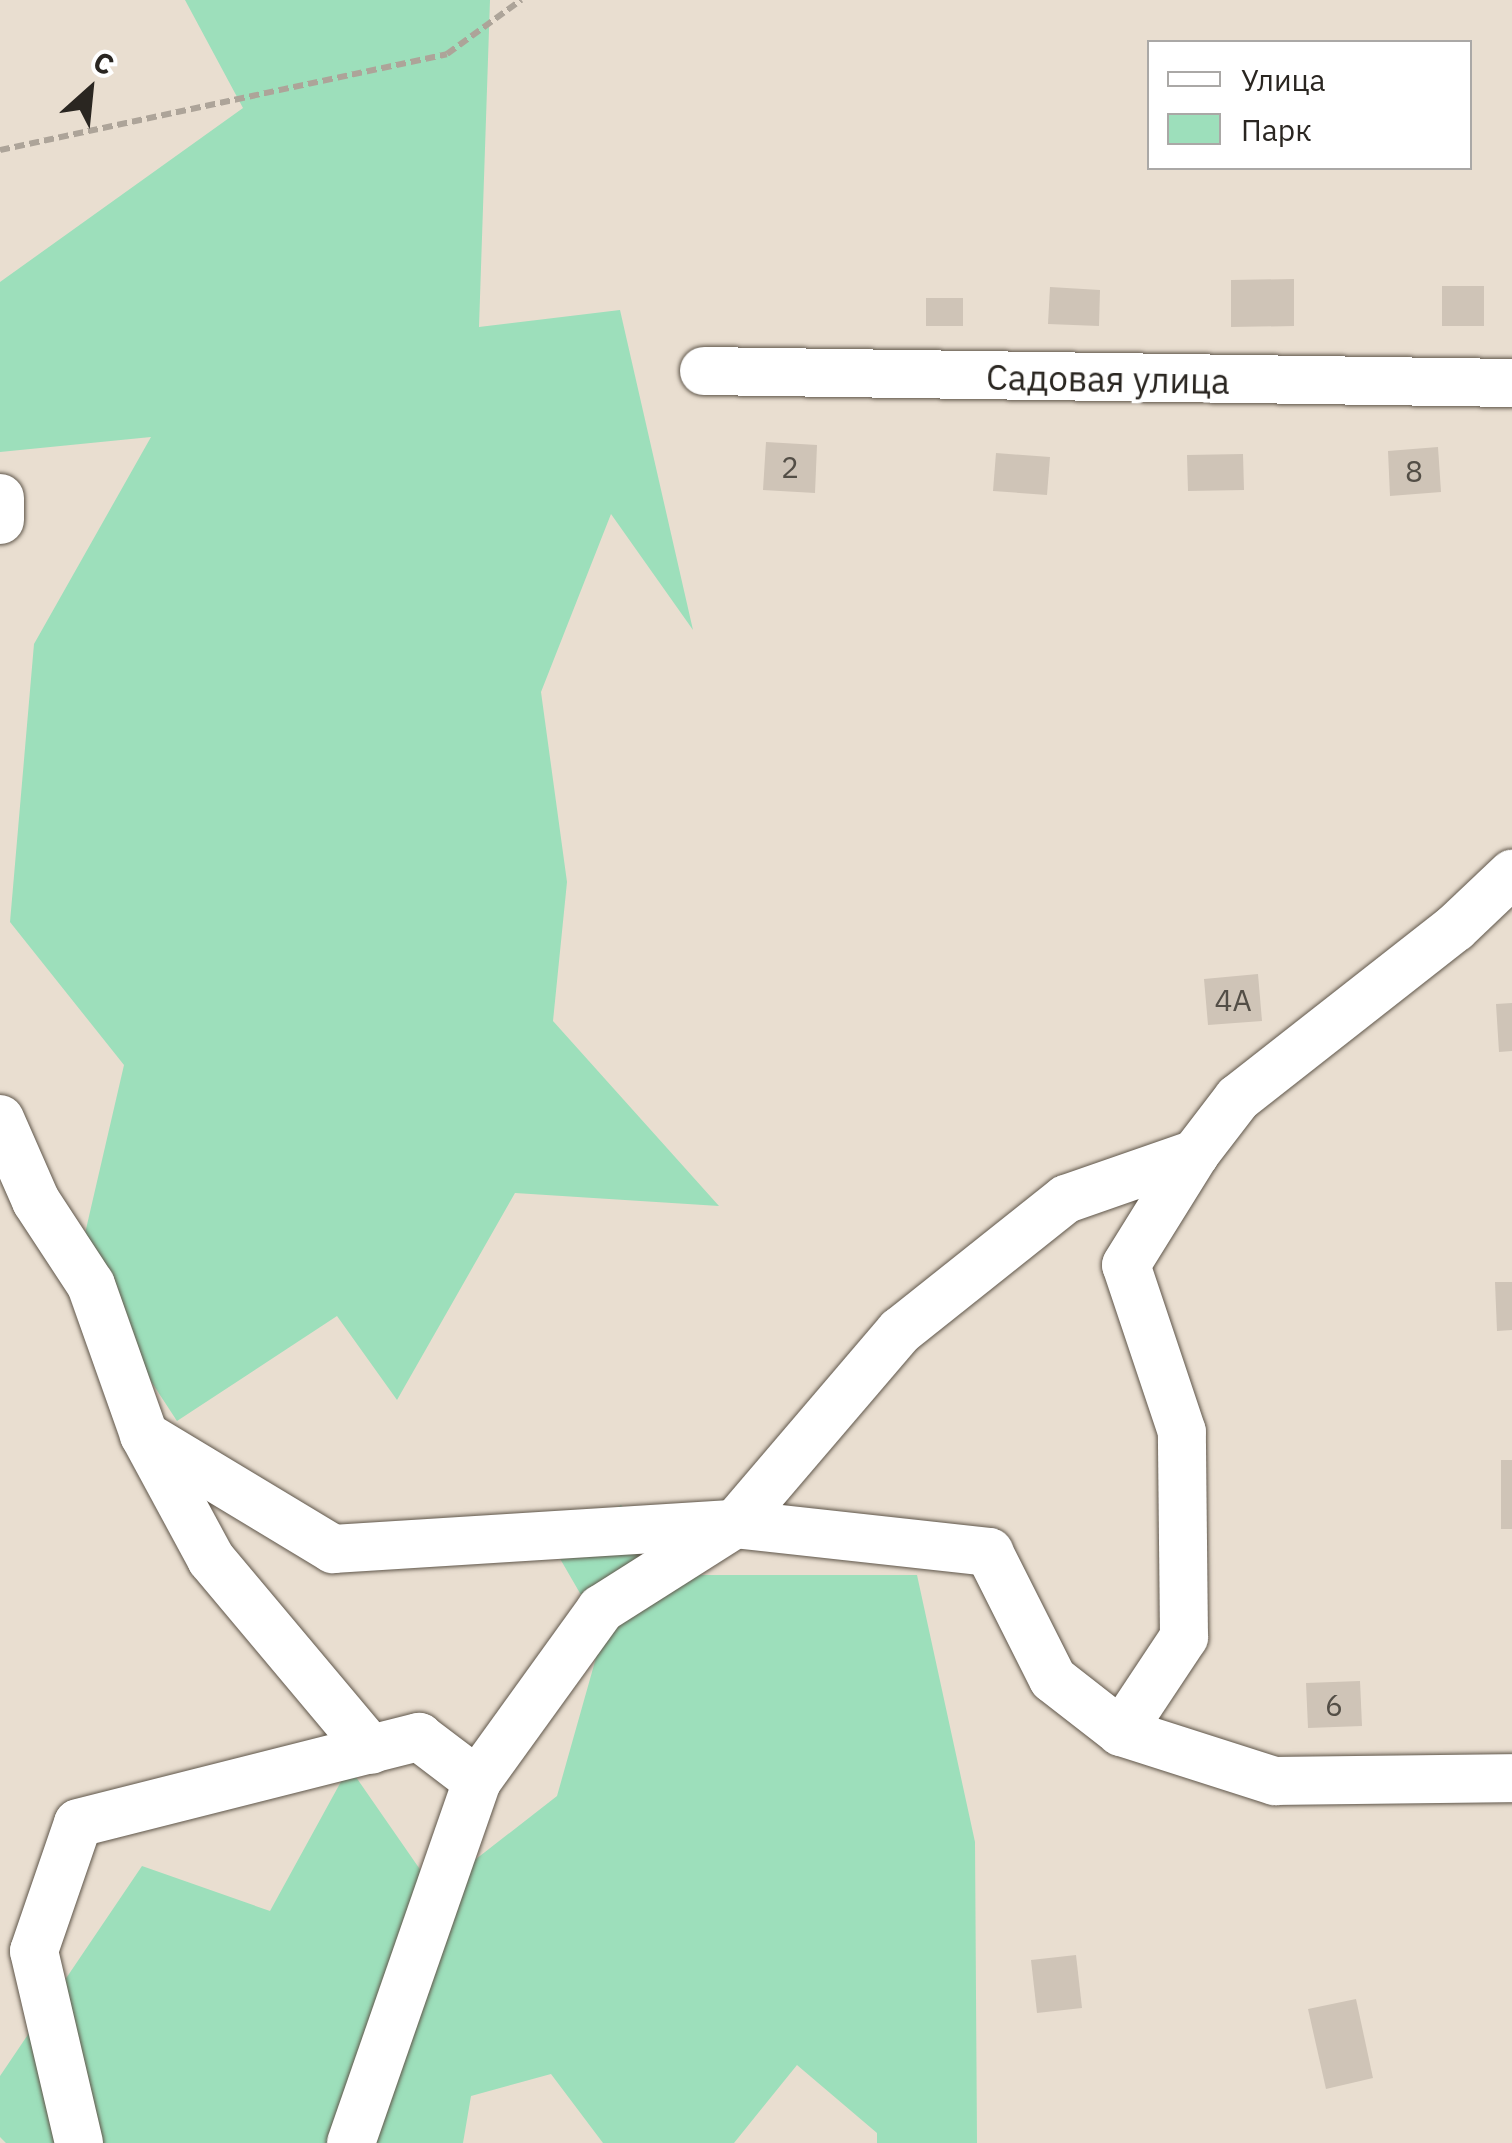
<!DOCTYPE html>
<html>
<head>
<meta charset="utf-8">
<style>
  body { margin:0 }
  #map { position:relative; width:1512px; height:2143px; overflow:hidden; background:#e9ded0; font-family:"IBM Plex Sans",sans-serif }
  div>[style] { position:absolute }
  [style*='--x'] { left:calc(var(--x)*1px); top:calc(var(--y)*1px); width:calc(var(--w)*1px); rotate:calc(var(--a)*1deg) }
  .green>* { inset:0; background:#9ddfbb }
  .building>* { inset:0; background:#cfc4b7 }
  .path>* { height:6px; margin-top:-3px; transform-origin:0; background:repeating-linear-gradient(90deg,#ada499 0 10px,transparent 0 15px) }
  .roads { filter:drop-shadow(0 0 2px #5f564a) drop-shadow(0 0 2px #5f564a) }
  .minor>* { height:48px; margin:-24px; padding:0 24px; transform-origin:24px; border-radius:24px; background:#fff }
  span { translate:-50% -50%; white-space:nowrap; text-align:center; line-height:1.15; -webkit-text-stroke:8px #fff; paint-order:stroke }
  .number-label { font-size:30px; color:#534e46 }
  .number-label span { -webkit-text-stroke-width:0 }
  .street-label { font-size:35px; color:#2a2621 }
  .legend { position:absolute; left:1147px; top:40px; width:325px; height:130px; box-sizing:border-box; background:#fff; border:2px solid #aaa8a6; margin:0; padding:12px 18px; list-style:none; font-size:30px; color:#2a2621 }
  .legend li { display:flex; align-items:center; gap:20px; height:50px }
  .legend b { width:50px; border:2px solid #aaa8a6 }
  .north { position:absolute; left:40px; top:40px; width:100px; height:100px; -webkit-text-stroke:8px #fff; paint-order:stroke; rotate:27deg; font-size:28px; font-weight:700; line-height:40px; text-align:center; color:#2a2621 }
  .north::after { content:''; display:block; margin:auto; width:35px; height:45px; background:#2a2621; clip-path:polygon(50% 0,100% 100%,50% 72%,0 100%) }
</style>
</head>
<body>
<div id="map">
  <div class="green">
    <i style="clip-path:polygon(185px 0,490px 0,479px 327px,620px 310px,693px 630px,611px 514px,541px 692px,567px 882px,553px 1021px,719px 1206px,515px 1193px,397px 1400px,337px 1316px,177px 1421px,77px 1268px,124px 1065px,10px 922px,34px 644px,151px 437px,0 452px,0 282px,243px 108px)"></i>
    <i style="clip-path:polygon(621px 1505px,692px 1575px,917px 1575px,975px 1842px,977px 2143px,877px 2143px,877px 2133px,797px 2065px,734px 2143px,603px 2143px,551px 2074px,471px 2096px,463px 2143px,6px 2143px,0 2137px,0 2076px,142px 1866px,270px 1911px,349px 1767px,435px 1891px,557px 1796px,603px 1633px,555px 1550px)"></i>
  </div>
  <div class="building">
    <i style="clip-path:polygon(1294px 279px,1294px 326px,1231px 327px,1231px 280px)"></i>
    <i style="clip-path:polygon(1442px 286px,1484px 286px,1484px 326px,1442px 326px)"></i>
    <i style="clip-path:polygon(1050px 287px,1100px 290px,1099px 326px,1048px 324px)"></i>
    <i style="clip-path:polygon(926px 298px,963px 298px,963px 326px,926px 326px)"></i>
    <i style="clip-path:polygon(766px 442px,817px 445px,815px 493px,763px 490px)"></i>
    <i style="clip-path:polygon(1438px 447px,1441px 492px,1390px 496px,1388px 451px)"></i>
    <i style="clip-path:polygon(996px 453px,1050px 457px,1047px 495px,993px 491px)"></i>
    <i style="clip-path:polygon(1243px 454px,1244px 490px,1188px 491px,1187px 455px)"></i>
    <i style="clip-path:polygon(1258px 974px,1262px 1021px,1208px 1025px,1204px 979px)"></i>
    <i style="clip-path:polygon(1512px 1003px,1512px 1051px,1499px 1052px,1496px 1004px)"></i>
    <i style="clip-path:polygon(1495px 1282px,1512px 1282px,1512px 1330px,1497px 1331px)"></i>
    <i style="clip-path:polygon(1501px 1460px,1512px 1460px,1512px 1529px,1501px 1529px)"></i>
    <i style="clip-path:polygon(1360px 1681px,1362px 1726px,1308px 1728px,1306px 1683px)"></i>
    <i style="clip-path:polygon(1076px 1955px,1082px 2008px,1037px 2013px,1031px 1960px)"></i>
    <i style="clip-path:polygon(1356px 1999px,1373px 2078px,1326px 2089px,1308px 2009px)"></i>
  </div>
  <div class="path">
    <i style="--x:0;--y:150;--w:457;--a:-12.1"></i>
    <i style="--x:447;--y:54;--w:92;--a:-36.1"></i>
  </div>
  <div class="roads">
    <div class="minor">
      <i style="--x:704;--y:371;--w:808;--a:0.85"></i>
      <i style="--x:0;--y:498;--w:22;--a:90"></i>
      <i style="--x:0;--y:1119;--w:90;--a:66.3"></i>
      <i style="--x:36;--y:1201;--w:100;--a:56.8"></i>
      <i style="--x:91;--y:1285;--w:159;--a:70.5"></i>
      <i style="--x:144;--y:1435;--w:141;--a:61.6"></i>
      <i style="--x:211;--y:1559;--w:249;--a:50"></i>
      <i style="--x:144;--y:1435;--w:221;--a:31.1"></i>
      <i style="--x:333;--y:1549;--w:403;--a:-3.6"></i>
      <i style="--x:735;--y:1524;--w:254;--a:-49.5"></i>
      <i style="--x:900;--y:1331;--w:212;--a:-38.5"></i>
      <i style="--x:1066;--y:1199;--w:137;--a:-19.2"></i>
      <i style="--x:1195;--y:1154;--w:71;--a:-52.5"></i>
      <i style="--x:1238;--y:1098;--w:276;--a:-38.1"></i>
      <i style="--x:1455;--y:928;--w:79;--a:-43.5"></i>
      <i style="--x:1121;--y:1732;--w:114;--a:-56.4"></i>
      <i style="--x:1184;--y:1637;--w:205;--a:-90.6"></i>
      <i style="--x:1182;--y:1432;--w:176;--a:-108.5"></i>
      <i style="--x:1126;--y:1265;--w:131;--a:-58.1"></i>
      <i style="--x:79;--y:2143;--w:197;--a:-103.2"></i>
      <i style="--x:34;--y:1951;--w:135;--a:-71"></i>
      <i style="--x:78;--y:1823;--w:352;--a:-14.2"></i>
      <i style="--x:419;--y:1737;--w:73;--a:37.2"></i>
      <i style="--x:351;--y:2143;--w:383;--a:-70.8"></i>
      <i style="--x:477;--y:1781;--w:212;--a:-54.2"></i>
      <i style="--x:601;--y:1609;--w:159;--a:-32.4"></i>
      <i style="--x:735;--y:1524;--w:256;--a:6.3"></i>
      <i style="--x:989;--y:1552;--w:142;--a:63.3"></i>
      <i style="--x:1053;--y:1679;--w:86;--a:37.9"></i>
      <i style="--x:1121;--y:1732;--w:162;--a:17.7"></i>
      <i style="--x:1275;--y:1781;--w:237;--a:-0.7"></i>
    </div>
  </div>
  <div class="number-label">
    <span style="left:790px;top:467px">2</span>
    <span style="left:1414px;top:471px">8</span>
    <span style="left:1233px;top:1000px">4А</span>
    <span style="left:1334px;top:1705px">6</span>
  </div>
  <div class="street-label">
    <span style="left:1108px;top:379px;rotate:1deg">Садовая улица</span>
  </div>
  <ul class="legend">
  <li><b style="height:12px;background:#fff"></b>Улица</li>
  <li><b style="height:28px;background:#9ddfbb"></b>Парк</li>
  </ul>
  <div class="north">С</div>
</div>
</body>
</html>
